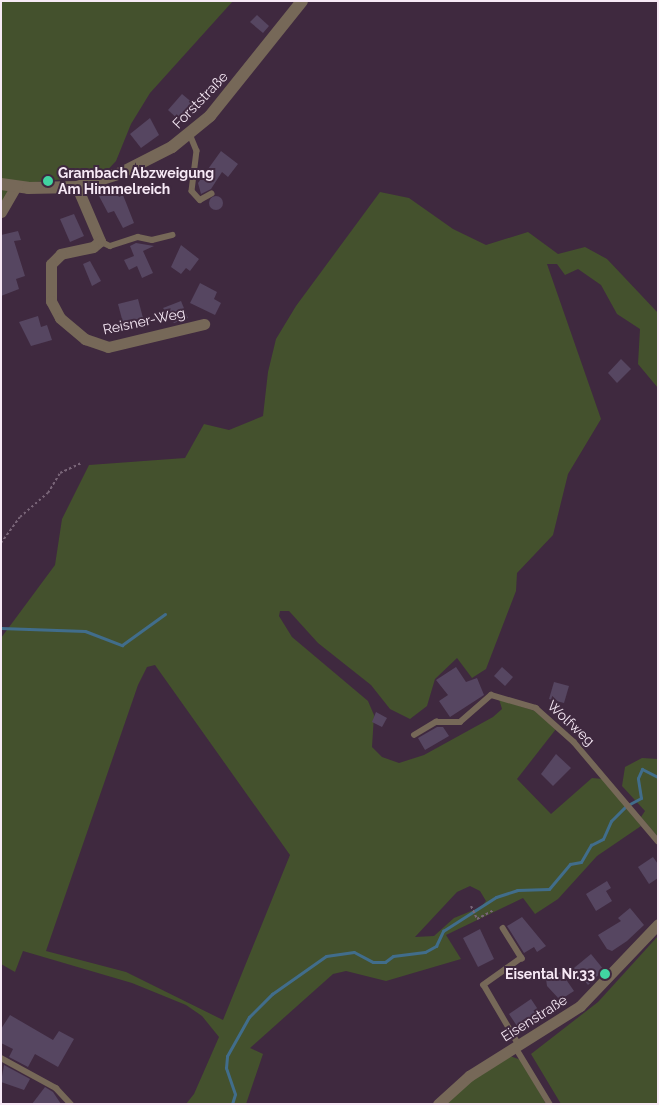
<!DOCTYPE html>
<html>
<head>
<meta charset="utf-8">
<style>
  body { margin:0 }
  #map { position:relative; width:659px; height:1105px; overflow:hidden; background:#3f293f; font-family:Raleway,sans-serif }
  div>[style] { position:absolute }
  [style*='--x'] { left:calc(var(--x)*1px); top:calc(var(--y)*1px); width:calc(var(--w)*1px); rotate:calc(var(--a)*1deg) }
  .green>* { inset:0; background:#44512d }
  .stream>* { height:3px; margin:-1.5px; padding:0 1.5px; transform-origin:1.5px; border-radius:1.5px; background:#416d8b }
  .building>* { inset:0; background:#564661 }
  .round { border-radius:50% }
  .path>* { height:2px; margin-top:-1px; transform-origin:0; background:repeating-linear-gradient(90deg,#796578 0 2.5px,transparent 0 5px) }
  .service>* { height:5.5px; margin:-2.75px; padding:0 2.75px; transform-origin:2.75px; border-radius:2.75px; background:#766858 }
  .minor>* { height:11px; margin:-5.5px; padding:0 5.5px; transform-origin:5.5px; border-radius:5.5px; background:#766858 }
  .tertiary>* { height:12px; margin:-6px; padding:0 6px; transform-origin:6px; border-radius:6px; background:#766858 }
  .dots>* { width:14px; height:14px; translate:-50% -50%; box-sizing:border-box; border:2px solid #3f293f; border-radius:50% }
  span { translate:-50% -50%; white-space:nowrap; text-align:center; line-height:1.15; -webkit-text-stroke:4px #3f293f; paint-order:stroke }
  .street-label { font-size:14px; color:#f7e9f6 }
  .poi-label { font-size:14px; color:#f7e9f6; font-weight:700 }
  .left { translate:0 -50%; text-align:left }
  .right { translate:-100% -50%; text-align:right }
  .frame { position:absolute; inset:0; border:2px solid #f7e9f6; pointer-events:none }
</style>
</head>
<body>
<div id="map">
  <div class="green">
    <i style="clip-path:polygon(1px 1px,233px 1px,150px 93px,131px 124px,116px 161px,103px 175px,36px 182px,1px 203px)"></i>
    <i style="clip-path:polygon(evenodd,380px 192px,409px 198px,453px 229px,486px 245px,528px 232px,558px 254px,585px 247px,607px 259px,658px 313px,658px 388px,638px 364px,640px 329px,617px 314px,601px 285px,578px 269px,565px 275px,557px 264px,547px 264px,601px 419px,568px 474px,553px 535px,517px 573px,516px 591px,486px 669px,472px 678px,457px 658px,435px 679px,427px 706px,410px 719px,390px 709px,371px 685px,318px 643px,289px 611px,280px 611px,279px 616px,292px 637px,368px 701px,374px 715px,372px 747px,382px 757px,399px 763px,424px 755px,493px 717px,502px 709px,499px 699px,535px 711px,556px 729px,517px 779px,551px 814px,592px 778px,603px 779px,641px 826px,597px 856px,558px 899px,535px 914px,523px 898px,446px 935px,461px 959px,386px 981px,346px 971px,333px 974px,250px 1048px,263px 1054px,246px 1104px,186px 1104px,194px 1094px,219px 1037px,202px 1016px,186px 1005px,132px 983px,23px 951px,15px 972px,1px 964px,1px 638px,55px 565px,62px 519px,89px 465px,185px 458px,204px 424px,229px 430px,263px 416px,268px 372px,276px 339px,296px 306px,380px 192px,155px 665px,290px 855px,223px 1020px,126px 972px,46px 951px,138px 685px,147px 667px,155px 665px,380px 192px,470px 886px,480px 891px,486px 901px,481px 907px,454px 918px,434px 936px,415px 937px,457px 892px,470px 886px)"></i>
    <i style="clip-path:polygon(642px 758px,658px 759px,658px 837px,641px 817px,645px 811px,622px 786px,625px 767px)"></i>
    <i style="clip-path:polygon(658px 936px,658px 1104px,561px 1104px,531px 1054px,598px 1002px)"></i>
    <i style="clip-path:polygon(510px 1056px,521px 1060px,546px 1104px,443px 1104px,462px 1086px)"></i>
  </div>
  <div class="stream">
    <i style="--x:1;--y:628;--w:84;--a:2"></i>
    <i style="--x:85;--y:631;--w:40;--a:21"></i>
    <i style="--x:122;--y:645;--w:53;--a:-35.8"></i>
    <i style="--x:232;--y:1104;--w:10;--a:-73"></i>
    <i style="--x:235;--y:1094;--w:28;--a:-109"></i>
    <i style="--x:226;--y:1068;--w:12;--a:-85"></i>
    <i style="--x:227;--y:1056;--w:45;--a:-60.6"></i>
    <i style="--x:249;--y:1017;--w:33;--a:-45"></i>
    <i style="--x:272;--y:994;--w:66;--a:-35.1"></i>
    <i style="--x:326;--y:956;--w:28;--a:-8"></i>
    <i style="--x:354;--y:952;--w:21;--a:28"></i>
    <i style="--x:373;--y:962;--w:12;--a:0"></i>
    <i style="--x:385;--y:962;--w:10;--a:-37"></i>
    <i style="--x:393;--y:956;--w:32;--a:-7"></i>
    <i style="--x:425;--y:952;--w:13;--a:-29"></i>
    <i style="--x:436;--y:946;--w:17;--a:-65"></i>
    <i style="--x:443;--y:931;--w:63;--a:-32.7"></i>
    <i style="--x:496;--y:897;--w:22;--a:-18"></i>
    <i style="--x:517;--y:890;--w:32;--a:-2"></i>
    <i style="--x:549;--y:889;--w:33;--a:-50"></i>
    <i style="--x:570;--y:864;--w:11;--a:-10"></i>
    <i style="--x:581;--y:862;--w:20;--a:-60"></i>
    <i style="--x:591;--y:845;--w:13;--a:-27"></i>
    <i style="--x:603;--y:839;--w:20;--a:-66"></i>
    <i style="--x:611;--y:821;--w:21;--a:-45"></i>
    <i style="--x:626;--y:806;--w:17;--a:-28"></i>
    <i style="--x:641;--y:798;--w:20;--a:-99"></i>
    <i style="--x:638;--y:778;--w:10;--a:-66"></i>
    <i style="--x:642;--y:769;--w:18;--a:27"></i>
  </div>
  <div class="building">
    <i style="clip-path:polygon(257px 15px,269px 26px,263px 33px,250px 22px)"></i>
    <i style="clip-path:polygon(182px 94px,195px 105px,180px 121px,168px 110px)"></i>
    <i style="clip-path:polygon(150px 118px,159px 135px,141px 148px,130px 134px)"></i>
    <i style="clip-path:polygon(221px 151px,238px 164px,228px 177px,222px 172px,211px 189px,201px 194px,198px 183px)"></i>
    <i style="clip-path:polygon(115px 190px,119px 197px,123px 195px,134px 223px,123px 228px,114px 211px,108px 213px,99px 196px)"></i>
    <i class="round" style="left:209px;top:196px;width:14px;height:14px"></i>
    <i style="clip-path:polygon(74px 214px,84px 236px,70px 242px,60px 219px)"></i>
    <i style="clip-path:polygon(18px 231px,21px 240px,14px 241px,25px 276px,16px 279px,19px 289px,1px 296px,1px 235px)"></i>
    <i style="clip-path:polygon(136px 243px,154px 246px,143px 251px,153px 273px,142px 278px,137px 266px,129px 270px,124px 260px,134px 256px,130px 246px)"></i>
    <i style="clip-path:polygon(181px 245px,199px 259px,190px 271px,186px 268px,181px 274px,171px 267px)"></i>
    <i style="clip-path:polygon(90px 261px,101px 281px,92px 286px,83px 264px)"></i>
    <i style="clip-path:polygon(200px 283px,217px 292px,214px 299px,221px 303px,215px 315px,190px 303px)"></i>
    <i style="clip-path:polygon(138px 299px,143px 318px,123px 323px,118px 304px)"></i>
    <i style="clip-path:polygon(181px 301px,188px 318px,174px 323px,163px 308px)"></i>
    <i style="clip-path:polygon(38px 316px,41px 327px,47px 325px,52px 340px,31px 346px,19px 322px)"></i>
    <i style="clip-path:polygon(621px 359px,631px 369px,617px 383px,608px 373px)"></i>
    <i style="clip-path:polygon(456px 667px,466px 682px,477px 678px,484px 695px,450px 717px,439px 701px,448px 695px,436px 680px)"></i>
    <i style="clip-path:polygon(502px 667px,513px 677px,505px 686px,494px 676px)"></i>
    <i style="clip-path:polygon(554px 682px,569px 686px,564px 703px,549px 699px)"></i>
    <i style="clip-path:polygon(376px 712px,387px 718px,382px 727px,372px 722px)"></i>
    <i style="clip-path:polygon(437px 727px,443px 727px,449px 736px,425px 750px,418px 738px)"></i>
    <i style="clip-path:polygon(556px 754px,571px 768px,553px 786px,541px 774px)"></i>
    <i style="clip-path:polygon(653px 857px,658px 864px,658px 878px,649px 884px,638px 867px)"></i>
    <i style="clip-path:polygon(607px 881px,611px 888px,606px 891px,612px 901px,596px 911px,586px 894px)"></i>
    <i style="clip-path:polygon(630px 908px,644px 925px,627px 941px,612px 951px,607px 949px,598px 935px,621px 921px,618px 918px)"></i>
    <i style="clip-path:polygon(522px 917px,546px 946px,537px 952px,534px 947px,524px 953px,507px 926px)"></i>
    <i style="clip-path:polygon(480px 929px,494px 959px,478px 967px,463px 938px)"></i>
    <i style="clip-path:polygon(591px 954px,604px 970px,588px 985px,574px 968px)"></i>
    <i style="clip-path:polygon(561px 972px,574px 991px,560px 1000px,547px 986px,546px 979px)"></i>
    <i style="clip-path:polygon(531px 999px,543px 1017px,519px 1029px,509px 1014px)"></i>
    <i style="clip-path:polygon(10px 1015px,53px 1040px,59px 1031px,74px 1039px,58px 1067px,35px 1054px,28px 1067px,9px 1057px,13px 1049px,1px 1043px,1px 1029px)"></i>
    <i style="clip-path:polygon(4px 1065px,30px 1079px,24px 1090px,1px 1082px)"></i>
    <i style="clip-path:polygon(45px 1087px,53px 1092px,61px 1104px,32px 1104px)"></i>
  </div>
  <div class="path">
    <i style="--x:1;--y:543;--w:32;--a:-54"></i>
    <i style="--x:20;--y:517;--w:37;--a:-41"></i>
    <i style="--x:48;--y:493;--w:23;--a:-59"></i>
    <i style="--x:60;--y:473;--w:23;--a:-25"></i>
    <i style="--x:471;--y:906;--w:14;--a:65"></i>
    <i style="--x:477;--y:919;--w:19;--a:-28"></i>
  </div>
  <div class="service">
    <i style="--x:190;--y:134;--w:18;--a:68"></i>
    <i style="--x:197;--y:151;--w:40;--a:97.1"></i>
    <i style="--x:192;--y:191;--w:12;--a:48"></i>
    <i style="--x:200;--y:200;--w:13;--a:-29"></i>
    <i style="--x:100;--y:241;--w:11;--a:27"></i>
    <i style="--x:110;--y:246;--w:29;--a:-18"></i>
    <i style="--x:138;--y:237;--w:14;--a:12"></i>
    <i style="--x:152;--y:240;--w:21;--a:-14"></i>
    <i style="--x:414;--y:735;--w:26;--a:-31"></i>
    <i style="--x:436;--y:722;--w:24;--a:0"></i>
    <i style="--x:460;--y:722;--w:41;--a:-41.1"></i>
    <i style="--x:491;--y:695;--w:47;--a:16.1"></i>
    <i style="--x:536;--y:708;--w:51;--a:41.8"></i>
    <i style="--x:574;--y:742;--w:130;--a:49.7"></i>
    <i style="--x:503;--y:928;--w:36;--a:58"></i>
    <i style="--x:522;--y:958;--w:47;--a:144.6"></i>
    <i style="--x:484;--y:985;--w:69;--a:59.7"></i>
    <i style="--x:516;--y:1048;--w:66;--a:58.7"></i>
    <i style="--x:1;--y:1058;--w:63;--a:28.6"></i>
    <i style="--x:56;--y:1088;--w:22;--a:47"></i>
  </div>
  <div class="minor">
    <i style="--x:77;--y:187;--w:59;--a:66.9"></i>
    <i style="--x:100;--y:241;--w:9;--a:139"></i>
    <i style="--x:93;--y:247;--w:33;--a:168"></i>
    <i style="--x:61;--y:254;--w:14;--a:135"></i>
    <i style="--x:51;--y:264;--w:37;--a:90"></i>
    <i style="--x:51;--y:301;--w:19;--a:62"></i>
    <i style="--x:60;--y:318;--w:33;--a:40"></i>
    <i style="--x:85;--y:339;--w:24;--a:19"></i>
    <i style="--x:108;--y:347;--w:99;--a:-13.5"></i>
    <i style="--x:1;--y:212;--w:28;--a:-60"></i>
    <i style="--x:438;--y:1104;--w:42;--a:-42.1"></i>
    <i style="--x:469;--y:1076;--w:131;--a:-32.2"></i>
    <i style="--x:580;--y:1006;--w:113;--a:-46.4"></i>
  </div>
  <div class="tertiary">
    <i style="--x:1;--y:184;--w:27;--a:8"></i>
    <i style="--x:28;--y:188;--w:49;--a:-1.2"></i>
    <i style="--x:77;--y:187;--w:46;--a:-17.7"></i>
    <i style="--x:121;--y:173;--w:57;--a:-27"></i>
    <i style="--x:172;--y:147;--w:49;--a:-39.2"></i>
    <i style="--x:210;--y:116;--w:147;--a:-51.3"></i>
  </div>
  <div class="dots">
    <i style="left:48px;top:181px;background:#41d4a1"></i>
    <i style="left:605px;top:974px;background:#41d4a1"></i>
  </div>
  <div class="street-label">
    <span style="left:200px;top:100px;rotate:-46deg">Forststraße</span>
    <span style="left:144px;top:321px;rotate:-12deg">Reisner-Weg</span>
    <span style="left:571px;top:723px;rotate:43deg">Wolfweg</span>
    <span style="left:534px;top:1018px;rotate:-32deg">Eisenstraße</span>
  </div>
  <div class="poi-label">
    <span class="left" style="left:58px;top:181px">Grambach Abzweigung<br>Am Himmelreich</span>
    <span class="right" style="left:595px;top:974px">Eisental Nr.33</span>
  </div>
  <div class="frame"></div>
</div>
</body>
</html>
